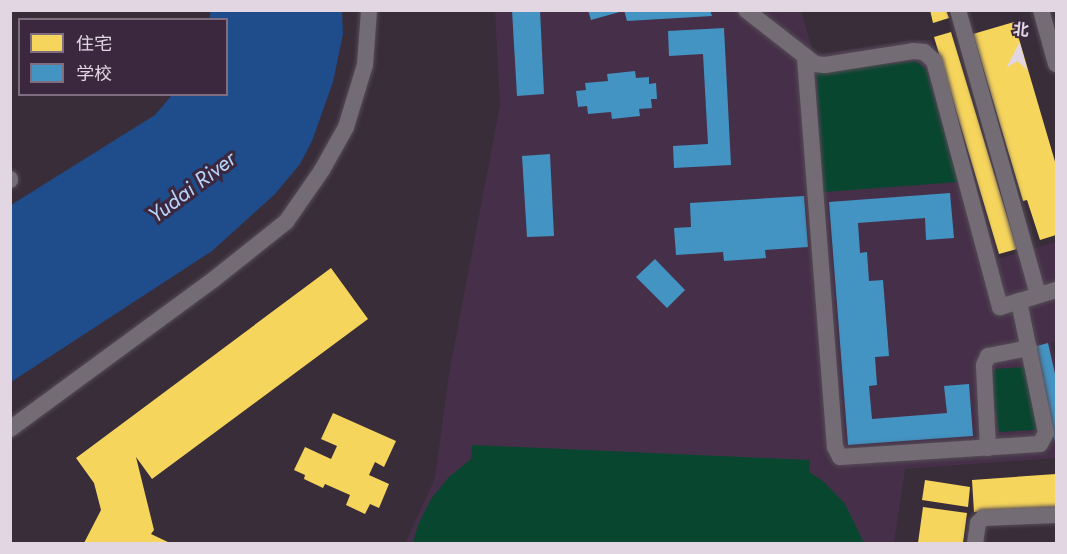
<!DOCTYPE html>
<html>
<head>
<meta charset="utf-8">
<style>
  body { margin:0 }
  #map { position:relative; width:1067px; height:554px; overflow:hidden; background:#382d39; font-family:Jost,"Noto Sans SC",sans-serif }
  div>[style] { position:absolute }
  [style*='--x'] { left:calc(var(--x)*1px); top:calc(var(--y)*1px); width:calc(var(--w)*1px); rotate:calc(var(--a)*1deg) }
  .built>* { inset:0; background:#463049 }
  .green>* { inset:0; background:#08462f }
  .water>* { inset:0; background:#1f4c8b }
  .homes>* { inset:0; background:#f6d55c }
  .schools>* { inset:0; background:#4393c3 }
  .roads { filter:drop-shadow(0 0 2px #554c56) drop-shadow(0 0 2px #554c56) }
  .minor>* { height:16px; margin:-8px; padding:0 8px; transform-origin:8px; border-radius:8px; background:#746c75 }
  span { translate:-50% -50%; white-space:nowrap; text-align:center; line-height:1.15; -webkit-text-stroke:6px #3b283e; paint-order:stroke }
  .water-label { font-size:22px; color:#b8d3f9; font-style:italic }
  .frame { position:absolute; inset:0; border:12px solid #e2d6e3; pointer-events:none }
  .legend { position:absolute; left:18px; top:18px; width:210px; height:78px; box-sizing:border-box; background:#3b283e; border:2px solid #7e6e80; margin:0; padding:8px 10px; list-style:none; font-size:18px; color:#e2d6e3 }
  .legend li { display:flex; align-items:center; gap:12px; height:30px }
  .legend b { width:30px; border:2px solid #7e6e80 }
  .north { position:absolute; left:989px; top:18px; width:60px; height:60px; -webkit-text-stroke:4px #3b283e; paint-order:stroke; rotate:6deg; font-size:16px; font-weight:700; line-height:24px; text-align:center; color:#e2d6e3 }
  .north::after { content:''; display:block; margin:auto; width:21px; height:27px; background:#e2d6e3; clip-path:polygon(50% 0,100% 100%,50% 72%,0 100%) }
</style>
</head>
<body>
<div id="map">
  <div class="built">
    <i style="clip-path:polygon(495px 11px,801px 11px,814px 55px,908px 41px,932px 40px,998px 259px,1056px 242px,1056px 341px,1051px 343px,1056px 361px,1056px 458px,905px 469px,894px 543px,405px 544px,435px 478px,449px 374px,500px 105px)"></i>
  </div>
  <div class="green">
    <i style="clip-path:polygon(916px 61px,926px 69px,959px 182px,824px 192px,816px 71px)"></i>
    <i style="clip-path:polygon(1028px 367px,1039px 426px,1035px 430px,999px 432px,991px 379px,995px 369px)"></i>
    <i style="clip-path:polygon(472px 445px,810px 460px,809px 472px,823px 481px,845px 504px,864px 543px,413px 543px,418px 525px,431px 499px,449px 477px,471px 459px)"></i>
  </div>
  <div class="water">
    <i style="clip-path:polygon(211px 11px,342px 11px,343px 34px,333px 82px,312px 141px,300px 164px,275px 194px,212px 251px,11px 382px,11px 205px,155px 115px,172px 95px,226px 94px,226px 20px,209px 19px)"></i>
  </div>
  <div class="homes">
    <i style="clip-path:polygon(930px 10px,946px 10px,949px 18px,933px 23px)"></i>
    <i style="clip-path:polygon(1014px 22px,1056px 165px,1056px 235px,1040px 240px,1027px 200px,1023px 201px,973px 34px)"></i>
    <i style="clip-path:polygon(951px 32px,1017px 249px,999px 254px,934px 37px)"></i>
    <i style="clip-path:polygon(331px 268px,368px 319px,152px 479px,136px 457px,154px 530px,151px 534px,170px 543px,84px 543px,101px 510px,94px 483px,76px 458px)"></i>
    <i style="clip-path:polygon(333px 413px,396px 441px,384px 467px,375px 462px,369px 475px,389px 484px,379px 508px,370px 504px,365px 514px,346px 505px,350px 495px,325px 484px,323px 488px,304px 479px,305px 475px,294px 470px,305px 447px,331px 459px,337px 446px,321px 439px)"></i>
    <i style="clip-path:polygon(1056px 474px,1056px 507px,974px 512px,972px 480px)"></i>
    <i style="clip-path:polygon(925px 480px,970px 487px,968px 507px,922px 500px)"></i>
    <i style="clip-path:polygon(923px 507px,967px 513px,963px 543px,918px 543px)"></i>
  </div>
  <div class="schools">
    <i style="clip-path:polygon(512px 10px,540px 10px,544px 94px,517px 96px)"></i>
    <i style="clip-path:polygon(588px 10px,623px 10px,623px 11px,591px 20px)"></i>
    <i style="clip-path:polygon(624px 10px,710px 10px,712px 16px,627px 21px)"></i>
    <i style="clip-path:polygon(724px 28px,731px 165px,674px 168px,673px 146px,708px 144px,703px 54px,669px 56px,668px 31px)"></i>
    <i style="clip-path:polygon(635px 71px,636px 78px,649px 77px,649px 84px,656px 83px,657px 99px,651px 99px,652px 108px,639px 109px,640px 116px,612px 119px,611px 112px,588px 114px,587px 106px,578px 107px,576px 91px,586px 90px,585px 83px,608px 81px,607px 74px)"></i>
    <i style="clip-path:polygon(550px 154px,554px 236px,527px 237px,522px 156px)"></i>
    <i style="clip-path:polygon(950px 193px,954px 238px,926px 240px,925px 218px,858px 223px,860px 253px,867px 252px,869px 281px,883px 280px,889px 356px,875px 357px,877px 385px,869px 386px,872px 419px,947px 413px,944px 386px,969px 384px,973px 436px,848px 445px,829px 202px)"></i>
    <i style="clip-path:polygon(804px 196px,808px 247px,765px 250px,766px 258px,724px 261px,723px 252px,676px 255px,674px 228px,691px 227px,690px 203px)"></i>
    <i style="clip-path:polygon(655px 259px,685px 290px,667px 308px,636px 277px)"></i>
    <i style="clip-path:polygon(1048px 343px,1056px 378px,1056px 446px,1033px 347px)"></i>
  </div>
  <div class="roads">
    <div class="minor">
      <i style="--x:746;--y:10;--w:88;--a:38"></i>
      <i style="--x:815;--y:64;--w:10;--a:6"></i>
      <i style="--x:825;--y:65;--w:89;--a:-9"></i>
      <i style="--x:913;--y:51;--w:11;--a:5"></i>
      <i style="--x:924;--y:52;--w:13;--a:42"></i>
      <i style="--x:934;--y:61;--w:255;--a:75"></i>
      <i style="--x:1000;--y:307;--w:59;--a:-16.9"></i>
      <i style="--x:958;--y:10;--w:296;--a:74.3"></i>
      <i style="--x:1041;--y:10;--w:56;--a:74.5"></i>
      <i style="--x:805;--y:58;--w:390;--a:85.6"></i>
      <i style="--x:835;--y:447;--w:11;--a:63"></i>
      <i style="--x:840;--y:457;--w:200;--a:-3.7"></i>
      <i style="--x:1040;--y:444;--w:13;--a:-61"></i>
      <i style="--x:1046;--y:433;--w:135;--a:-101.6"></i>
      <i style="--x:10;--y:179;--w:1;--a:90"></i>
      <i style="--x:10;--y:429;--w:252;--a:-36.3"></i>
      <i style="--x:213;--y:280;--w:93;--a:-38.5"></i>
      <i style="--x:286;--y:222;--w:63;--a:-55.3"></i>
      <i style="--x:322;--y:170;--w:49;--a:-60.8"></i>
      <i style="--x:346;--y:127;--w:65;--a:-73"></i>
      <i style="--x:365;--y:65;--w:55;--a:-85.8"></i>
      <i style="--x:988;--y:448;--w:83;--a:-92.8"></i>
      <i style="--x:984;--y:365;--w:10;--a:-66"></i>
      <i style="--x:988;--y:356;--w:42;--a:-11"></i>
      <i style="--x:975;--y:544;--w:21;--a:-82"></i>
      <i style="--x:978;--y:523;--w:7;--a:-45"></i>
      <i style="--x:983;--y:518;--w:73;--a:-2.4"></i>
    </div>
  </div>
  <div class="water-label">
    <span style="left:192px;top:187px;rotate:-37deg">Yudai River</span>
  </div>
  <div class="frame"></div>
  <ul class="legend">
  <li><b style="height:16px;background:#f6d55c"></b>住宅</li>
  <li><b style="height:16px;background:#4393c3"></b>学校</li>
  </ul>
  <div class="north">北</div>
</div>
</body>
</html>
